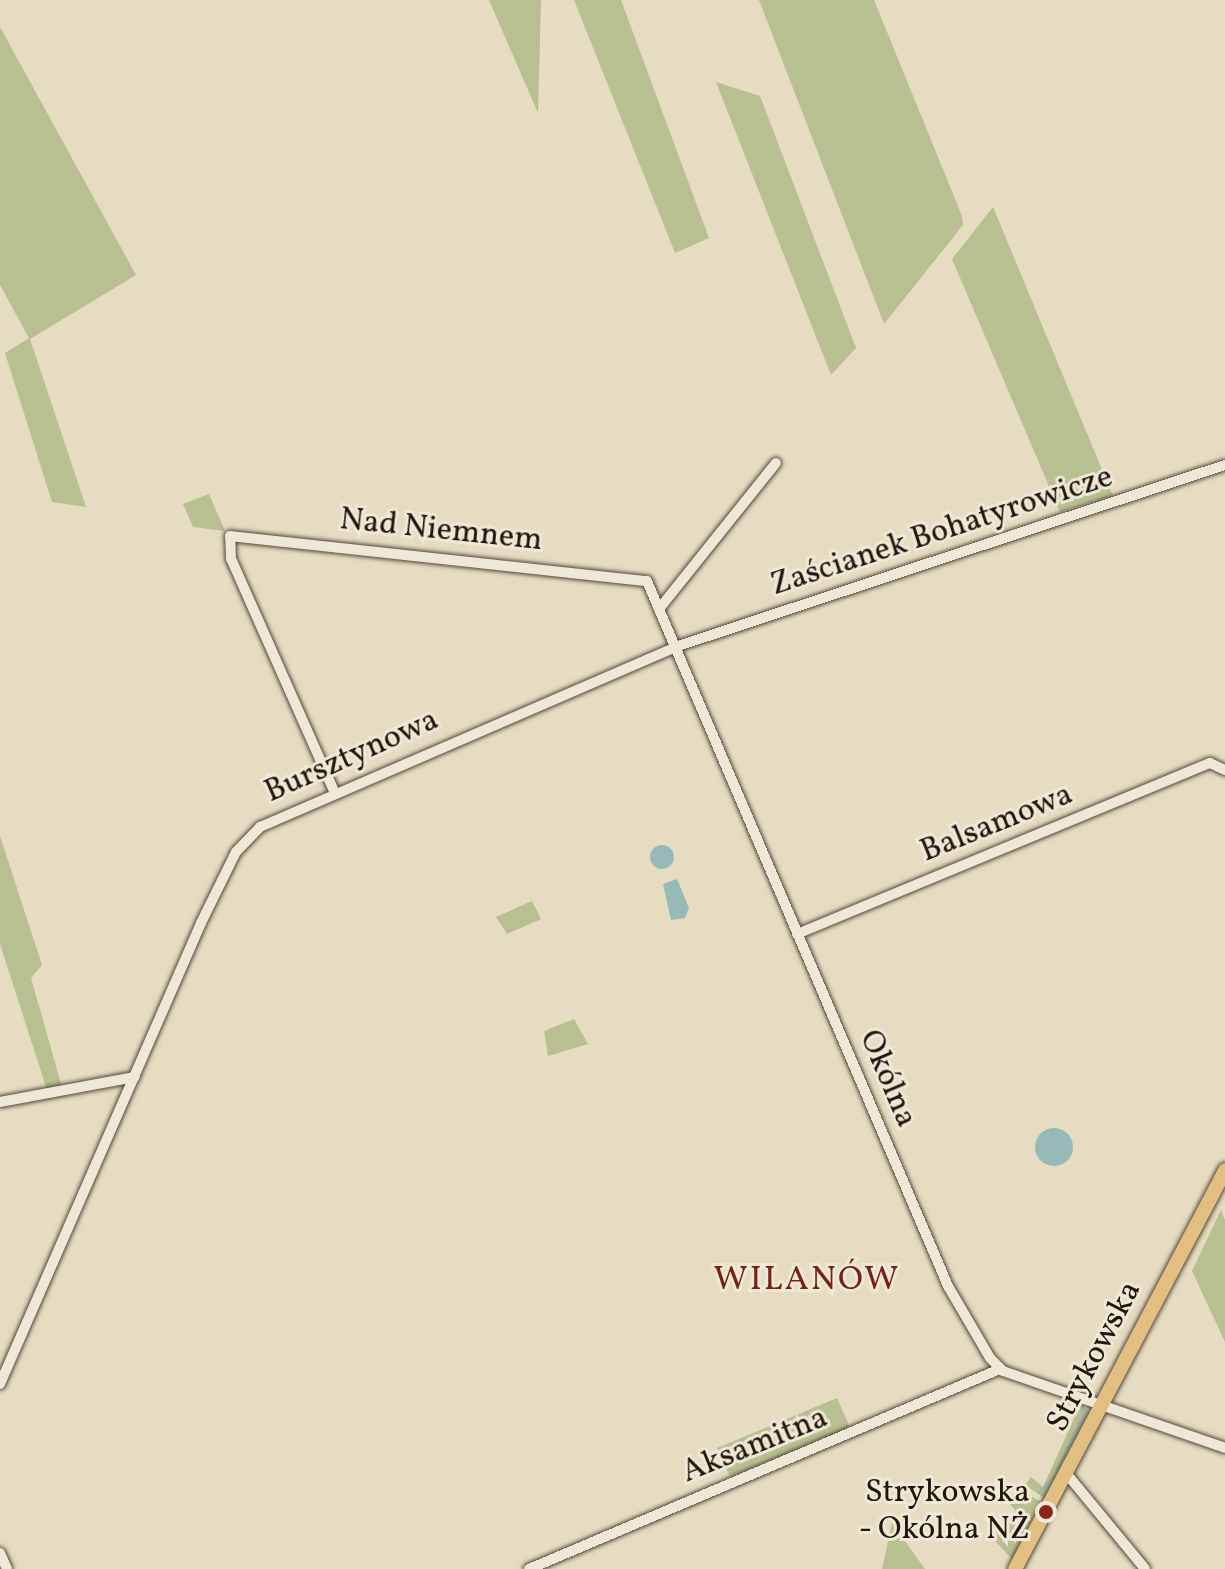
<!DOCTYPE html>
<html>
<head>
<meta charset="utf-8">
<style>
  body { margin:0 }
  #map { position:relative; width:1225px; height:1569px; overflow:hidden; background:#e5dcc2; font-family:Vollkorn,serif }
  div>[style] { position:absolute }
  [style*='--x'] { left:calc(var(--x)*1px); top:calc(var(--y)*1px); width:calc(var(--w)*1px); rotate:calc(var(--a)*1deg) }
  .green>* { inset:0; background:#b8bf90 }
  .water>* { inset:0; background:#96bab8 }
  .round { border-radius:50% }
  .stream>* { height:2px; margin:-1px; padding:0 1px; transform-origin:1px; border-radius:1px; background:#96bab8 }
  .roads { filter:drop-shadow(0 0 2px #544739) drop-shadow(0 0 2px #544739) }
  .minor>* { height:10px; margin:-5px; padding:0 5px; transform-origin:5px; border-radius:5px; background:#eee8d7 }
  .major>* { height:14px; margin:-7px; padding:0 7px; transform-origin:7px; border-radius:7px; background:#e2be81 }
  .dots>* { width:22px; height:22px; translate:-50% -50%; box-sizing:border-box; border:4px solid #eee8d7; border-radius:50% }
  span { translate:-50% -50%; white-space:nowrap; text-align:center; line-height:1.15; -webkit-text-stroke:6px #eee8d7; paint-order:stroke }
  .street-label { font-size:32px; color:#23150b }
  .poi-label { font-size:32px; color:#23150b }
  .right { translate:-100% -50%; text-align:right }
  .neighbourhood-label { font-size:34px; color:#7a1f14; letter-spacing:2px }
</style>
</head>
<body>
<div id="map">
  <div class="green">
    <i style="clip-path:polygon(489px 0,541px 0,538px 113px)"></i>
    <i style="clip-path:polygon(574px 0,621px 0,709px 238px,675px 253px)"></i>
    <i style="clip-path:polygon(759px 0,874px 0,962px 216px,963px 225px,884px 324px)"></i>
    <i style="clip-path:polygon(0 27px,136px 275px,30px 339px,86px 507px,52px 502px,5px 353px,29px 338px,0 285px)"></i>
    <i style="clip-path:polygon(716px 82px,760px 96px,856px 348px,831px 375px)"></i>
    <i style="clip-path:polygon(993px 207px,1113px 496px,1060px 512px,952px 259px)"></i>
    <i style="clip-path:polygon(209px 494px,225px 531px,193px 527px,183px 504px)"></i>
    <i style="clip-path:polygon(0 836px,42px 965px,31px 978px,62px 1087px,47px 1090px,0 944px)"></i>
    <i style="clip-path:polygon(532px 901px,541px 919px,507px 934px,496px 917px)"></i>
    <i style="clip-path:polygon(574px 1019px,588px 1044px,548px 1056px,544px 1031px)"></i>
    <i style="clip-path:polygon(1221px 1210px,1225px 1220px,1225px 1342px,1192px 1271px)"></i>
    <i style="clip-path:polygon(837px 1398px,850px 1428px,730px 1477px,717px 1448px)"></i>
    <i style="clip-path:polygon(1081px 1403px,1089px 1412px,1044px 1498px,1025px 1485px,1031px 1477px,1043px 1487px)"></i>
    <i style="clip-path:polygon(1021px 1490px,1041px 1502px,1012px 1559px,994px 1540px,1006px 1518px,1016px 1523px,1020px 1517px,1010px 1504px)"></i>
    <i style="clip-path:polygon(892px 1523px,912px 1551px,925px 1569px,882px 1569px)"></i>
  </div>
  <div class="water">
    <i class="round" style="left:650px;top:845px;width:24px;height:24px"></i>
    <i style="clip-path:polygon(677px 879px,689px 908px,685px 918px,671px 920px,663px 884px)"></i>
    <i class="round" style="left:1035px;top:1128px;width:38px;height:38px"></i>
  </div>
  <div class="stream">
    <i style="--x:1057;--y:1470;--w:62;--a:-64.3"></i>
    <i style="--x:1084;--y:1414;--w:9;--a:-111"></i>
    <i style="--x:1038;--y:1493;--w:20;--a:-45"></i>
  </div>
  <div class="roads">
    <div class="minor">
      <i style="--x:659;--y:609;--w:187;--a:-51.3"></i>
      <i style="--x:334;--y:791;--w:254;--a:-113.9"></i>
      <i style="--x:231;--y:559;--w:23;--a:-92"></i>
      <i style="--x:230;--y:536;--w:419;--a:6.2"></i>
      <i style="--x:647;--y:581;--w:767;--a:66.88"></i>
      <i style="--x:948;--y:1286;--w:83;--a:59.7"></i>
      <i style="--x:990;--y:1358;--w:18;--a:45"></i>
      <i style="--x:1003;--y:1371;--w:235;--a:19.1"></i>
      <i style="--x:797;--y:934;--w:447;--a:-22.5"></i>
      <i style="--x:1210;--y:763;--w:17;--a:25"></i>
      <i style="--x:0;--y:1102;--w:137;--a:-10.5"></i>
      <i style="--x:0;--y:1384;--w:503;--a:-66.44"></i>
      <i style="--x:201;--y:923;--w:79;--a:-63.8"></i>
      <i style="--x:236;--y:852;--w:35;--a:-46"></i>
      <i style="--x:260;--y:827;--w:452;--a:-23.4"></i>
      <i style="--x:675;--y:647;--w:579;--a:-18.31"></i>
      <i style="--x:1066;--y:1473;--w:124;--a:50.5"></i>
      <i style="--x:0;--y:1553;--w:17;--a:66"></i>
      <i style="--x:529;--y:1569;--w:512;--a:-23.01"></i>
    </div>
    <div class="major">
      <i style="--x:1015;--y:1569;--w:451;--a:-62.2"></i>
    </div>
  </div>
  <div class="dots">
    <i style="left:1046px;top:1512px;background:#8f2418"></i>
  </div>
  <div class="street-label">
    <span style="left:441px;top:531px;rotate:6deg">Nad Niemnem</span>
    <span style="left:942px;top:532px;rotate:-18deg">Zaścianek Bohatyrowicze</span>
    <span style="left:352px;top:757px;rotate:-24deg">Bursztynowa</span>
    <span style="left:997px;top:824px;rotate:-22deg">Balsamowa</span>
    <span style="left:887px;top:1079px;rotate:67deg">Okólna</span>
    <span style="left:1095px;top:1357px;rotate:-62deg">Strykowska</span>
    <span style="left:755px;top:1446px;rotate:-22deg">Aksamitna</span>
  </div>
  <div class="poi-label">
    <span class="right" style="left:1030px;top:1512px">Strykowska<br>- Okólna NŻ</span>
  </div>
  <div class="neighbourhood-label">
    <span style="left:807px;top:1281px">WILANÓW</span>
  </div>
</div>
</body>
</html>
